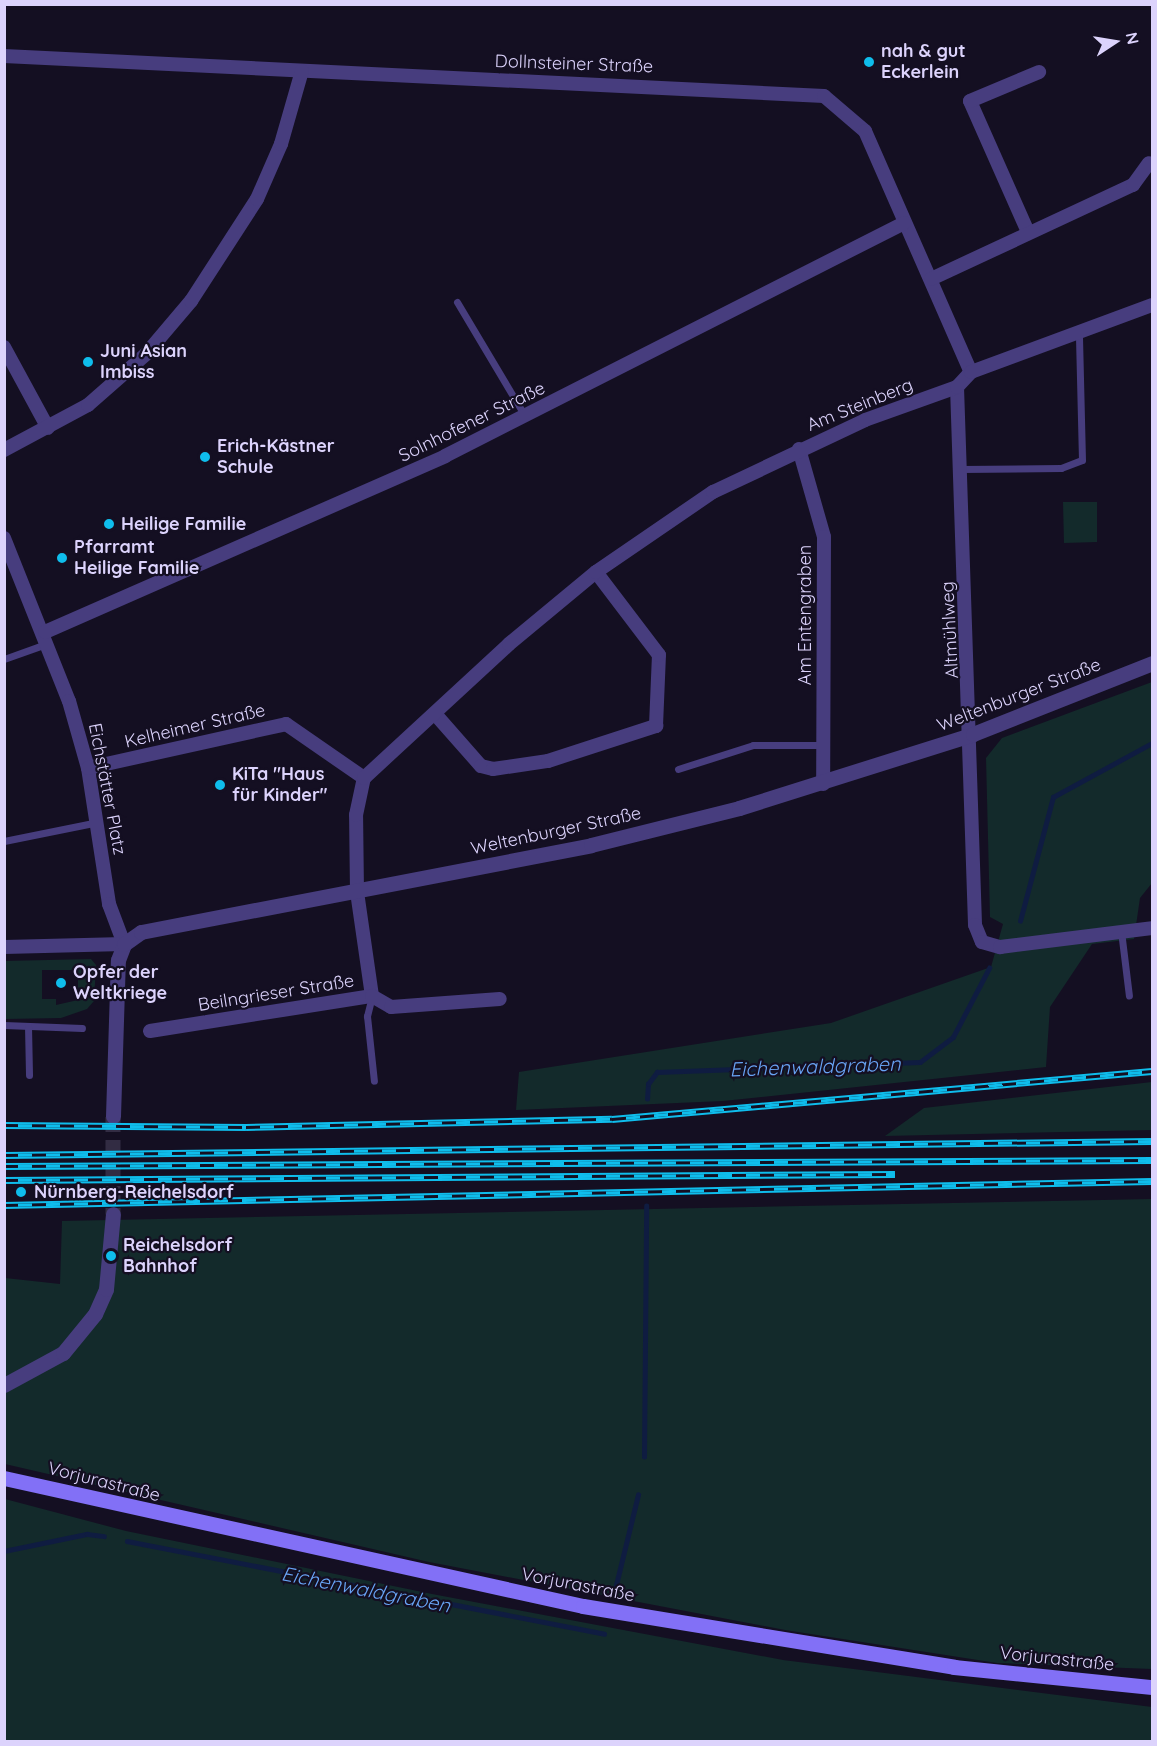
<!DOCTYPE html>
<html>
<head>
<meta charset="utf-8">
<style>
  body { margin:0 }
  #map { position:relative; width:1157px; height:1746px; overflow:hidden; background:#140f22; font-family:Quicksand,sans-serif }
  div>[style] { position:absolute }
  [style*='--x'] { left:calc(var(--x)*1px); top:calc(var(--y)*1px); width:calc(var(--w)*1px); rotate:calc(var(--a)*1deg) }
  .green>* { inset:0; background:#132a2b }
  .stream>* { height:4.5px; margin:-2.25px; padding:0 2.25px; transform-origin:2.25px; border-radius:2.25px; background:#0f1c41 }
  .tertiary-tunnel>* { height:15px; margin-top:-7.5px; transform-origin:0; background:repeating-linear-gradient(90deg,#322c43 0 15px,transparent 0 23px) }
  .service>* { height:7px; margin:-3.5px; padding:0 3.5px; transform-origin:3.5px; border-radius:3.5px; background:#473d7e }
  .minor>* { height:14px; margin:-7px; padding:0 7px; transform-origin:7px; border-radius:7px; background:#473d7e }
  .tertiary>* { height:15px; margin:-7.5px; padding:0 7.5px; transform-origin:7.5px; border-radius:7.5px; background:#473d7e }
  .secondary>* { height:15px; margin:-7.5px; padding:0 7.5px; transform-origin:7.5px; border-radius:7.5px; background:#8270f6 }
  .rail>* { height:7px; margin-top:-3.5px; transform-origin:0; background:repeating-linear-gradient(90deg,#140f22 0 14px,#0fbdec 0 28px); box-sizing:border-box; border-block:2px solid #0fbdec }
  .dots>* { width:16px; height:16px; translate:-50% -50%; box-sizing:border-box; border:3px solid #140f22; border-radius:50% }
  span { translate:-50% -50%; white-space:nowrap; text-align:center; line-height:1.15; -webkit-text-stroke:4.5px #140f22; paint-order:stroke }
  .poi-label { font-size:18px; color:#dcd3fc; font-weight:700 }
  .left { translate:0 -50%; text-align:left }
  .street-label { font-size:18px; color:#dcd3fc }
  .water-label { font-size:20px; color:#68a4f5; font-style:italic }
  .frame { position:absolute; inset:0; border:6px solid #dcd3fc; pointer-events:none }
  .north { position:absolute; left:1085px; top:12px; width:60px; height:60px; -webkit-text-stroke:4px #140f22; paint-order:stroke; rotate:78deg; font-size:16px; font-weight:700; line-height:24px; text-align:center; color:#dcd3fc }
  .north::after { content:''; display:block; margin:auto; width:21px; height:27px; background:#dcd3fc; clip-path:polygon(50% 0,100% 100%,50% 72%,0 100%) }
</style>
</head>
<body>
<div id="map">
  <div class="green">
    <i style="clip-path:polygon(1063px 502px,1097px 502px,1097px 542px,1064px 543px)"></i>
    <i style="clip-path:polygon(1152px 682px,1152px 883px,1140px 898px,1134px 939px,1092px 944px,1050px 1007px,1046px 1067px,723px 1101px,516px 1110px,519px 1072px,831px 1023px,991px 967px,1003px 924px,990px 917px,986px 758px,1002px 738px)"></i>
    <i style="clip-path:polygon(evenodd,91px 959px,96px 965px,94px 1001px,87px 1009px,61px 1018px,5px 1019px,5px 961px,91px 959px,42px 970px,78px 970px,78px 1000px,56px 1005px,56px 999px,42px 999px,42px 970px)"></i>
    <i style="clip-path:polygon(1152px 1082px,1152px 1130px,885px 1136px,924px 1108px)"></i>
    <i style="clip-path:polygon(1152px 1199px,1152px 1669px,997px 1663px,785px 1630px,429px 1562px,5px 1464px,5px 1278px,60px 1284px,62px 1221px)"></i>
    <i style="clip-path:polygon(5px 1499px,126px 1531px,432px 1594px,783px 1660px,1152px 1707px,1152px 1741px,5px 1741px)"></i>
  </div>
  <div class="stream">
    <i style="--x:1020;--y:921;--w:128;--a:-75.1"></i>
    <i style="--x:1053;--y:797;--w:113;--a:-28.6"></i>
    <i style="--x:647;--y:1099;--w:15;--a:-86"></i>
    <i style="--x:648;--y:1084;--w:15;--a:-53"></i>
    <i style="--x:657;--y:1072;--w:263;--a:-2.2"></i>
    <i style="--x:920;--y:1062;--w:41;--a:-37.1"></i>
    <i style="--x:953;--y:1037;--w:78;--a:-62.4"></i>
    <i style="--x:644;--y:1457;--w:251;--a:-89.5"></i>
    <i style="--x:127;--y:1541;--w:486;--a:11"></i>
    <i style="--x:4;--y:1551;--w:85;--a:-11.6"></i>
    <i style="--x:87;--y:1534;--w:17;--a:7"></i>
    <i style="--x:615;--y:1589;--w:97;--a:-76.3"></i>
  </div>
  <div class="tertiary-tunnel">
    <i style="--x:113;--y:1116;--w:98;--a:90"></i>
  </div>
  <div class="service">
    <i style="--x:457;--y:302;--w:133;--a:59.2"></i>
    <i style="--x:961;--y:469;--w:100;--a:-0.6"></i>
    <i style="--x:1061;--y:468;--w:22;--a:-21"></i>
    <i style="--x:1082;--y:460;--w:127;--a:-91.4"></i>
    <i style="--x:4;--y:659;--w:45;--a:-19.7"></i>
    <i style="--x:678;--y:769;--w:79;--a:-17.7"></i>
    <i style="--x:753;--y:745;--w:70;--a:0"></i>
    <i style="--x:4;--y:841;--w:96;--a:-11.4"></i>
    <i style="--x:1121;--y:931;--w:65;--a:83"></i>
    <i style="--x:372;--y:996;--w:21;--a:104"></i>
    <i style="--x:367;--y:1016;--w:65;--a:83.9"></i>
    <i style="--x:4;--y:1025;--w:78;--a:2.2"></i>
    <i style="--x:28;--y:1026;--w:49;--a:88.8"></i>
  </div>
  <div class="minor">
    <i style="--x:4;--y:56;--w:821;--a:2.79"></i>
    <i style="--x:824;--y:96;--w:54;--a:40.5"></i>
    <i style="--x:865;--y:131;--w:263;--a:66.3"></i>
    <i style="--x:1028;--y:232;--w:143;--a:-113.9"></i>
    <i style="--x:970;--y:101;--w:75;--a:-22.8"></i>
    <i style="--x:931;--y:279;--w:223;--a:-25"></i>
    <i style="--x:1133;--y:185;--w:27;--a:-54"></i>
    <i style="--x:4;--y:347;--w:92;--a:61.5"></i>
    <i style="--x:957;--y:387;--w:538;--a:88.08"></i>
    <i style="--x:975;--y:925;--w:18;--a:68"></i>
    <i style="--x:982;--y:942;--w:19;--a:16"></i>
    <i style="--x:1000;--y:947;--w:153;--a:-7.1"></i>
    <i style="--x:799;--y:449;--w:91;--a:74.1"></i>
    <i style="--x:824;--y:537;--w:247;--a:90.2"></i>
    <i style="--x:4;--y:450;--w:95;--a:-28.2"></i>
    <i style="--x:88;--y:405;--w:77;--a:-41.3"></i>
    <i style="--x:146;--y:354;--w:70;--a:-49.7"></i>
    <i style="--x:191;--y:301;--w:121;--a:-57.1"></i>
    <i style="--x:257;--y:199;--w:60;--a:-66.4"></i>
    <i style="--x:281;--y:144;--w:76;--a:-74"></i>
    <i style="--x:4;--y:538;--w:175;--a:68.3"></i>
    <i style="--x:69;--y:701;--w:70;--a:74.2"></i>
    <i style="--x:88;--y:768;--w:138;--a:81.2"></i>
    <i style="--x:109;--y:904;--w:43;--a:69.4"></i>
    <i style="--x:45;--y:632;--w:437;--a:-23.7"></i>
    <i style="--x:445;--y:456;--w:515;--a:-26.91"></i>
    <i style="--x:436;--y:715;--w:68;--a:48.6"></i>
    <i style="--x:481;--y:766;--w:12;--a:14"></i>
    <i style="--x:493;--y:769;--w:56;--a:-8.3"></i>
    <i style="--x:548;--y:761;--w:114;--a:-18"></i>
    <i style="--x:656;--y:726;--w:71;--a:-87.6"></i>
    <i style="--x:659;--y:655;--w:104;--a:-127.2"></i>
    <i style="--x:88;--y:768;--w:203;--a:-12.5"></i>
    <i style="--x:286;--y:724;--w:95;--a:34.7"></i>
    <i style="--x:4;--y:947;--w:120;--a:-1.4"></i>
    <i style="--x:372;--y:996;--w:105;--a:-98.2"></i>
    <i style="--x:357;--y:892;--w:77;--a:-90.7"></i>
    <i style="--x:356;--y:815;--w:38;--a:-78"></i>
    <i style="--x:364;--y:778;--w:197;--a:-42.7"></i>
    <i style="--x:509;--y:644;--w:113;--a:-39.6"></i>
    <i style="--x:596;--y:572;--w:142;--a:-34.4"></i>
    <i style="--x:713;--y:492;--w:168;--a:-25.3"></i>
    <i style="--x:865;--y:420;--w:98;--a:-19.7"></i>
    <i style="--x:957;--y:387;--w:21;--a:-47"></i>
    <i style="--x:971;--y:372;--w:193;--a:-20.3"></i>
    <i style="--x:150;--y:1031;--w:225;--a:-9"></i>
    <i style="--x:372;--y:996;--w:22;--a:30"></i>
    <i style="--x:391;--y:1007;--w:109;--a:-4.2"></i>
  </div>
  <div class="tertiary">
    <i style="--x:113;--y:1116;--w:156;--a:-88.2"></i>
    <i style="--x:118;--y:960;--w:17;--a:-69"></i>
    <i style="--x:124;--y:944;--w:21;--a:-35"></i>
    <i style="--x:141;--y:932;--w:458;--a:-10.9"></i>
    <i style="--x:591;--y:845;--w:153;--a:-14"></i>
    <i style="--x:739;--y:808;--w:245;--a:-17.5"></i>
    <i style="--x:973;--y:734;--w:193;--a:-21.6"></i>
    <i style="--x:4;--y:1385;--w:67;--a:-28.5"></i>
    <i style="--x:63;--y:1353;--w:50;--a:-50.6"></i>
    <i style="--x:95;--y:1314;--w:27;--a:-66"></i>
    <i style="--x:106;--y:1289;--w:75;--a:-84.7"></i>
  </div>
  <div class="secondary">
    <i style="--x:4;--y:1478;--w:593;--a:12.47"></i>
    <i style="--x:583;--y:1606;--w:376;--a:9.3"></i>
    <i style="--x:954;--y:1667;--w:199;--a:5.8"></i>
  </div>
  <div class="rail">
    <i style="--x:4;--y:1125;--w:242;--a:0.5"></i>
    <i style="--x:246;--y:1127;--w:366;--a:-1.3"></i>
    <i style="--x:612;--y:1119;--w:542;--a:-5.08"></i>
    <i style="--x:4;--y:1155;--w:1148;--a:-0.7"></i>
    <i style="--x:4;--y:1166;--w:1148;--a:-0.3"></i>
    <i style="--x:4;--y:1180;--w:891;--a:-0.39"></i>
    <i style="--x:4;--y:1205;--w:1148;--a:-1.2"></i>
  </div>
  <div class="dots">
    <i style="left:869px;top:62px;background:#0fbdec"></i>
    <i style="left:88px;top:362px;background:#0fbdec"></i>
    <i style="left:205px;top:457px;background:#0fbdec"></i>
    <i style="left:109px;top:524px;background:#0fbdec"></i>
    <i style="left:62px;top:558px;background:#0fbdec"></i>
    <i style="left:220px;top:785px;background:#0fbdec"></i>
    <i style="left:61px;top:983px;background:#0fbdec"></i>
    <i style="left:21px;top:1192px;background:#0fbdec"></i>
    <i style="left:111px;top:1256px;background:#0fbdec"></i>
  </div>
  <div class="poi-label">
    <span class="left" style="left:881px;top:62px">nah &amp; gut<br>Eckerlein</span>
    <span class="left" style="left:100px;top:362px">Juni Asian<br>Imbiss</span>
    <span class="left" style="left:217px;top:457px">Erich-Kästner<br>Schule</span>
    <span class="left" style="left:121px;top:524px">Heilige Familie</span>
    <span class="left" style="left:74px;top:558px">Pfarramt<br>Heilige Familie</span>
    <span class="left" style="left:232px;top:785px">KiTa "Haus<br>für Kinder"</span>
    <span class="left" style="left:73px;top:983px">Opfer der<br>Weltkriege</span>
    <span class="left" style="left:34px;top:1192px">Nürnberg-Reichelsdorf</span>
    <span class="left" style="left:123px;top:1256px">Reichelsdorf<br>Bahnhof</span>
  </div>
  <div class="street-label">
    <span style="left:574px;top:64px;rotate:2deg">Dollnsteiner Straße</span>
    <span style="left:860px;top:405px;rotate:-22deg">Am Steinberg</span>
    <span style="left:472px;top:422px;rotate:-26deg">Solnhofener Straße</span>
    <span style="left:805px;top:615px;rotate:-90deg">Am Entengraben</span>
    <span style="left:950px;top:630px;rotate:-93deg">Altmühlweg</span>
    <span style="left:1019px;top:695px;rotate:-21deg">Weltenburger Straße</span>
    <span style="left:195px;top:726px;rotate:-13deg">Kelheimer Straße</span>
    <span style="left:107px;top:789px;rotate:79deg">Eichstätter Platz</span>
    <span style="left:556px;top:831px;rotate:-12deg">Weltenburger Straße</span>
    <span style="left:276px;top:993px;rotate:-9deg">Beilngrieser Straße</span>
    <span style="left:104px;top:1482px;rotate:14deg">Vorjurastraße</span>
    <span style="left:578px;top:1585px;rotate:11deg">Vorjurastraße</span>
    <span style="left:1057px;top:1659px;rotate:6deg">Vorjurastraße</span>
  </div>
  <div class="water-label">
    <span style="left:815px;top:1066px;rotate:-2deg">Eichenwaldgraben</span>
    <span style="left:366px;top:1589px;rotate:11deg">Eichenwaldgraben</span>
  </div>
  <div class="frame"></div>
  <div class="north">N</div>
</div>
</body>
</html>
